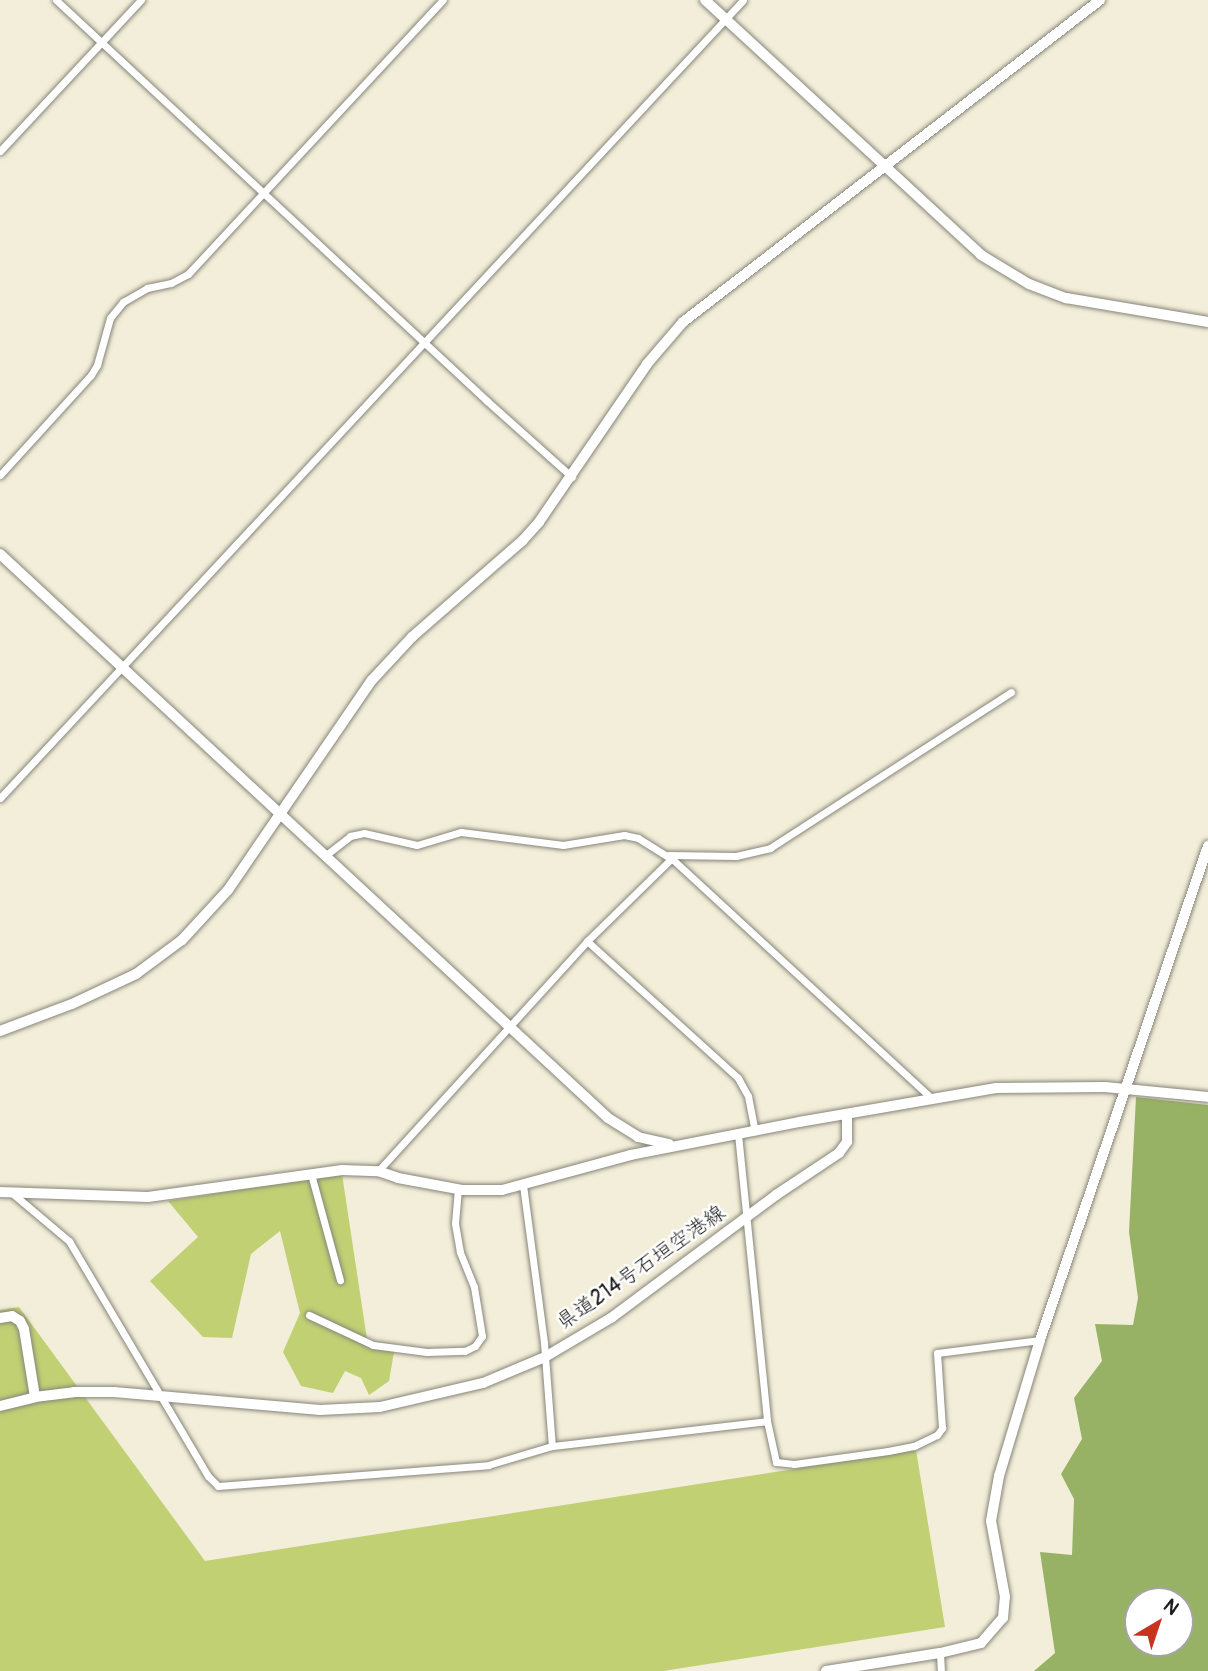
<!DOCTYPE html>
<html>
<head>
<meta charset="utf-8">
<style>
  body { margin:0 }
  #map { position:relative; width:1208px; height:1671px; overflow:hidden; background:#f2eed9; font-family:Pangolin,"Klee One",sans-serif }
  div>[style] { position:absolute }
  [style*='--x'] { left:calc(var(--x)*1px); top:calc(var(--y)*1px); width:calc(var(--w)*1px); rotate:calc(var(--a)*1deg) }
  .green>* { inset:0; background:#c0d073 }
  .forest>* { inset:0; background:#98b265 }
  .roads { filter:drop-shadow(0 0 2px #87857a) drop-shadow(0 0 2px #87857a) }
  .street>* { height:7px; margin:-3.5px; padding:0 3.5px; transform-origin:3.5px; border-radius:3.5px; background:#fff }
  .secondary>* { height:10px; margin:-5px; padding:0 5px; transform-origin:5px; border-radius:5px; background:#fff }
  span { translate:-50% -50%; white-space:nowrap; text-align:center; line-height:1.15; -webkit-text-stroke:5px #fff; paint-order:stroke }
  .street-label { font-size:21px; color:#1c1c1c }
  .north { position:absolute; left:1124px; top:1587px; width:70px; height:70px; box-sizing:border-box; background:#fff; border:2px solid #a4a4a4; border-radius:50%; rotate:39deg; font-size:19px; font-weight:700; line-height:28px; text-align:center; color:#1c1c1c }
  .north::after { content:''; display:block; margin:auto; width:24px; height:32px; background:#c8321e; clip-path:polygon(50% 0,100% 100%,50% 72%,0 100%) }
</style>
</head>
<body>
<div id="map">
  <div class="green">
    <i style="clip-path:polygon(342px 1174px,368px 1346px,394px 1352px,389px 1381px,369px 1395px,361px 1378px,345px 1371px,333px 1393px,301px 1386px,283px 1352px,300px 1313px,280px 1231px,251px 1254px,232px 1338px,203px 1337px,150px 1281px,198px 1237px,168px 1201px)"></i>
    <i style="clip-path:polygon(19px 1307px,205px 1561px,916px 1450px,945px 1627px,663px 1671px,0 1671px,0 1310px)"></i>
  </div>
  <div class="forest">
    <i style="clip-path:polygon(evenodd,1136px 1097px,1208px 1105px,1208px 1671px,1034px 1671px,1055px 1653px,1040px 1552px,1072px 1555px,1074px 1499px,1061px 1474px,1082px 1439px,1074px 1398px,1102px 1361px,1095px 1324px,1133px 1325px,1138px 1298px,1129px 1232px,1136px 1097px,1138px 1601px,1180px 1601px,1180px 1643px,1138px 1643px,1138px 1601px)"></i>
  </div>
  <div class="roads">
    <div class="street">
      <i style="--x:56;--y:0;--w:589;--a:42.93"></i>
      <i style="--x:487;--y:401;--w:114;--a:41.8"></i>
      <i style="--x:0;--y:151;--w:207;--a:-47"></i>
      <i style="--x:0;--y:475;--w:135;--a:-47.7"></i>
      <i style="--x:91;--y:375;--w:12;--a:-59"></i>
      <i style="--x:97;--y:365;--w:49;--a:-74.5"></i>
      <i style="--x:110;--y:318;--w:21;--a:-51"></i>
      <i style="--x:123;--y:302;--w:28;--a:-30"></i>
      <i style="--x:147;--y:288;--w:25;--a:-12"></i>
      <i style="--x:171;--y:283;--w:19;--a:-28"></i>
      <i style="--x:188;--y:274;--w:374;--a:-47.1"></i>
      <i style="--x:0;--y:798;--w:1090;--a:-47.04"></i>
      <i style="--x:326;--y:855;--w:31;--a:-38"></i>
      <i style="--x:350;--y:836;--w:14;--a:-12"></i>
      <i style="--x:364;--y:833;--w:54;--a:12.8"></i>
      <i style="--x:417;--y:845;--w:46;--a:-16.5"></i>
      <i style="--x:461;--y:832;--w:103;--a:7.3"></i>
      <i style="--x:563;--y:845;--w:62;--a:-9.3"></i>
      <i style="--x:624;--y:835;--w:14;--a:12"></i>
      <i style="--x:638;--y:838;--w:39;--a:32"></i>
      <i style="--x:669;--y:855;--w:67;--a:0.9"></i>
      <i style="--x:736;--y:856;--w:35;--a:-13"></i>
      <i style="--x:770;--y:848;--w:287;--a:-32.9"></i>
      <i style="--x:669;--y:856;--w:358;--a:42.7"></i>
      <i style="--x:587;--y:941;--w:204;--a:42.2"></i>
      <i style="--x:738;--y:1078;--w:21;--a:61"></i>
      <i style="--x:748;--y:1096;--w:36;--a:79"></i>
      <i style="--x:738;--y:1134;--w:288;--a:84.2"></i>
      <i style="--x:767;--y:1421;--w:42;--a:77.6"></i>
      <i style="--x:776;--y:1462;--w:18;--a:6"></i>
      <i style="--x:794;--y:1464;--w:95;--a:-7.9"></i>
      <i style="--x:888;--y:1451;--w:26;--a:-11"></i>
      <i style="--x:914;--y:1446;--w:25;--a:-26"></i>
      <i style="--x:937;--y:1435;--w:9;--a:-54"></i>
      <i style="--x:942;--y:1428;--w:75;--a:-93.8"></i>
      <i style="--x:937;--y:1353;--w:104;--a:-7.2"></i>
      <i style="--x:378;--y:1171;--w:311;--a:-47.7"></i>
      <i style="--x:587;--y:941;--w:117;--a:-44.3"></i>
      <i style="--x:311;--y:1174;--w:110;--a:74.7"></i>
      <i style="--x:523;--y:1185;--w:159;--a:82.4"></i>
      <i style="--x:544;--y:1343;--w:103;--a:85.6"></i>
      <i style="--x:12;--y:1193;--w:75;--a:40.1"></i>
      <i style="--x:69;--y:1241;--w:273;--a:59.4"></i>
      <i style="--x:208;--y:1476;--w:14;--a:45"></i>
      <i style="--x:218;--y:1486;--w:271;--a:-4.4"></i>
      <i style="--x:488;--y:1465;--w:67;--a:-16.5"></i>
      <i style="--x:552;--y:1446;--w:216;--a:-6.6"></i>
      <i style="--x:309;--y:1315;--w:71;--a:25.1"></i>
      <i style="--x:373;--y:1345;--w:54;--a:7.4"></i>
      <i style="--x:427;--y:1352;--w:38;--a:-2"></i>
      <i style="--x:465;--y:1351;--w:11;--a:-27"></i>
      <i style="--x:475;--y:1346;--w:12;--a:-55"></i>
      <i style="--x:482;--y:1336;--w:50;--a:-99.3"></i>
      <i style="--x:474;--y:1287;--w:38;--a:-112"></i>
      <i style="--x:460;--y:1252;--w:29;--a:-100"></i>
      <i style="--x:455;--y:1223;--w:34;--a:-85"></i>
      <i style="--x:940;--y:1653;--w:18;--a:87"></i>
    </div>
    <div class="secondary">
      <i style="--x:705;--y:0;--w:376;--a:42.7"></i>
      <i style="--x:981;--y:255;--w:56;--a:31.1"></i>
      <i style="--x:1029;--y:284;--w:40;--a:21"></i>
      <i style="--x:1066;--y:298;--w:144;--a:9.6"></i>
      <i style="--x:0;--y:554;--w:829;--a:42.85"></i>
      <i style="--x:608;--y:1118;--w:36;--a:32"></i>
      <i style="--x:638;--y:1137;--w:32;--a:13"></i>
      <i style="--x:0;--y:1031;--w:77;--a:-20.6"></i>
      <i style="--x:72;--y:1004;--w:71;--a:-25.1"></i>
      <i style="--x:136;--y:974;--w:57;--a:-36.5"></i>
      <i style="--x:182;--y:940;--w:68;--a:-47.4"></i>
      <i style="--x:228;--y:890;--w:255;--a:-55.6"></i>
      <i style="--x:372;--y:680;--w:59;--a:-47.1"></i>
      <i style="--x:412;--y:637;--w:147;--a:-41.1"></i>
      <i style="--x:523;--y:540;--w:24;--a:-48"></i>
      <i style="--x:539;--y:522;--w:191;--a:-55.6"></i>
      <i style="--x:647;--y:364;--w:55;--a:-49.4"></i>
      <i style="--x:683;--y:322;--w:527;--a:-37.67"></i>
      <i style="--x:0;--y:1192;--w:148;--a:1.9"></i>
      <i style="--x:148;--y:1197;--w:196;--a:-7.9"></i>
      <i style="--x:342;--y:1170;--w:36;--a:2"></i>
      <i style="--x:378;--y:1171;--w:21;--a:19"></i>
      <i style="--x:398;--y:1178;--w:65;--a:10.6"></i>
      <i style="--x:462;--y:1190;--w:40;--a:0"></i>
      <i style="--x:502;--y:1190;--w:134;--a:-15.2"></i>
      <i style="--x:631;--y:1155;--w:171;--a:-11.1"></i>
      <i style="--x:799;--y:1122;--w:200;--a:-9.8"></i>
      <i style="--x:996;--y:1088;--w:109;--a:-0.5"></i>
      <i style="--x:1105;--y:1087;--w:103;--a:5.5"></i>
      <i style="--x:0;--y:1318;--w:12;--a:-9"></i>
      <i style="--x:12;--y:1316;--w:9;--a:32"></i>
      <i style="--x:20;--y:1321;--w:9;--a:63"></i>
      <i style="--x:24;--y:1329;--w:69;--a:80.8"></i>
      <i style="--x:0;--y:1406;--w:36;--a:-14"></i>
      <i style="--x:35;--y:1397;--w:39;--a:-7"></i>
      <i style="--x:74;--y:1392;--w:40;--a:0"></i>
      <i style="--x:114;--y:1392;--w:207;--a:5"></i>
      <i style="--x:320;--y:1410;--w:60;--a:-2.9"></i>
      <i style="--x:380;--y:1407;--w:106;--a:-13.1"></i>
      <i style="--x:483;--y:1383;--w:67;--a:-22.8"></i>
      <i style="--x:545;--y:1357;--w:77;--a:-30.6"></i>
      <i style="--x:611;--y:1318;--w:206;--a:-36.7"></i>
      <i style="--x:776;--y:1195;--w:76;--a:-33.7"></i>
      <i style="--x:839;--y:1153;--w:14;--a:-54"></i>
      <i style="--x:847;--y:1142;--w:28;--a:-90"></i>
      <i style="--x:826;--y:1671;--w:115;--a:-9"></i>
      <i style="--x:940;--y:1653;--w:42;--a:-13.7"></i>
      <i style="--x:981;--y:1643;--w:33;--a:-49"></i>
      <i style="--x:1003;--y:1618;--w:21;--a:-85"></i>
      <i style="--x:1005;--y:1597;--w:77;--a:-100.4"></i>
      <i style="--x:991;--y:1521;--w:46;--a:-79.9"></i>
      <i style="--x:999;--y:1476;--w:142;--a:-73.2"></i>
      <i style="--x:1040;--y:1340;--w:522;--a:-71.22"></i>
    </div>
  </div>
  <div class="street-label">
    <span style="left:641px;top:1268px;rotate:-35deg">県道214号石垣空港線</span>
  </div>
  <div class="north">N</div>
</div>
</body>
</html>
